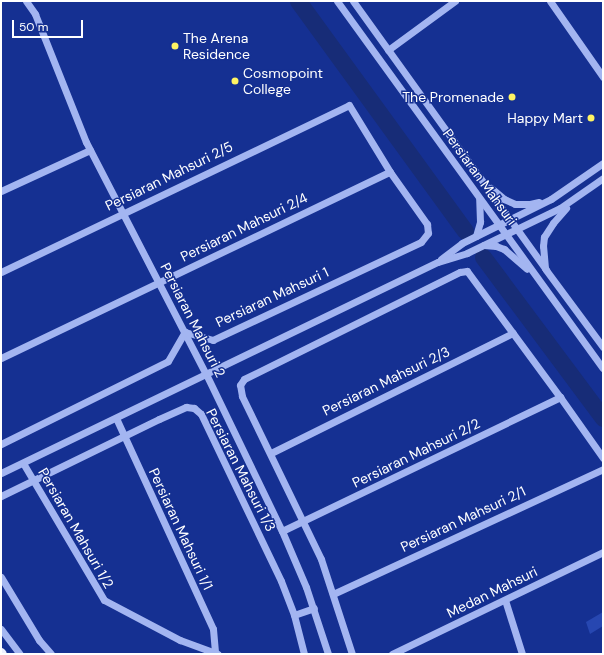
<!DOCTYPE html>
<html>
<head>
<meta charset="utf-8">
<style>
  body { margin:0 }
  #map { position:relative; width:604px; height:655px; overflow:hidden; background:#153092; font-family:"DM Sans",sans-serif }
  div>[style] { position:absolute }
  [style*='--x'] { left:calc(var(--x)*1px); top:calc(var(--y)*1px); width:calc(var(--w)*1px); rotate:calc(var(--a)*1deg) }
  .green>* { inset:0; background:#2747b1 }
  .river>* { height:17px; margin:-8.5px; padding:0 8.5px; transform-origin:8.5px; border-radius:8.5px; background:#172c77 }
  .minor>* { height:7px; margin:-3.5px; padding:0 3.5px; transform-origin:3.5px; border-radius:3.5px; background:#a3b5f1 }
  .major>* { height:10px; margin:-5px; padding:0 5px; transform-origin:5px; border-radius:5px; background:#edf0ff }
  .dots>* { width:11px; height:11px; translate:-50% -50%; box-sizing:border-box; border:2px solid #153092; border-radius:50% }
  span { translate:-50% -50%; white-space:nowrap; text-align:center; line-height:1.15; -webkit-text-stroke:3px #153092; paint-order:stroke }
  .poi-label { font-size:14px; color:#fff }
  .left { translate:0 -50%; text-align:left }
  .right { translate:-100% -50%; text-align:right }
  .street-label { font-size:14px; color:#fff }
  .frame { position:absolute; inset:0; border:2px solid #fff; pointer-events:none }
  .scale { position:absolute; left:12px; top:20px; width:71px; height:18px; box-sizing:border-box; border:2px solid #fff; border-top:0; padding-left:5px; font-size:12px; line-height:14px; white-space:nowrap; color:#fff; -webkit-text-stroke:3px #153092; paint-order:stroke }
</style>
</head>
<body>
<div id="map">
  <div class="green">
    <i style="clip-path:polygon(603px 612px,603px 626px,590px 634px,586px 622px)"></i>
  </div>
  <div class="river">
    <i style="--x:298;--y:1;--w:284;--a:54"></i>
    <i style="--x:483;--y:257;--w:201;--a:53.3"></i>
  </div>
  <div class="minor">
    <i style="--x:26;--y:1;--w:16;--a:55"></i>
    <i style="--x:35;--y:14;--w:138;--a:68.3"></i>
    <i style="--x:86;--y:142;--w:261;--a:62.7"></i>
    <i style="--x:206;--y:374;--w:174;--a:64.2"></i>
    <i style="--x:282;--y:531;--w:61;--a:66.8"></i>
    <i style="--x:306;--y:587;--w:71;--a:71.8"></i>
    <i style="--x:337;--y:1;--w:453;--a:54.1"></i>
    <i style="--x:353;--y:1;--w:331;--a:54.3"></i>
    <i style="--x:546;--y:270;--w:96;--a:53.5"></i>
    <i style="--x:550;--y:1;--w:93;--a:55.1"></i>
    <i style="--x:388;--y:50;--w:83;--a:-36.2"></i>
    <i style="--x:491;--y:188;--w:17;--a:40"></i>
    <i style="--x:504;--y:199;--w:12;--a:24"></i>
    <i style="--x:515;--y:204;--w:15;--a:0"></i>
    <i style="--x:530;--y:204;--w:9;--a:-13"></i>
    <i style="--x:1;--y:191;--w:98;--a:-24.7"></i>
    <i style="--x:476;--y:236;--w:15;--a:-74"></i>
    <i style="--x:480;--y:222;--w:23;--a:-92"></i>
    <i style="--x:484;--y:245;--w:12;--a:5"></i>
    <i style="--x:496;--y:246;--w:9;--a:21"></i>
    <i style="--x:504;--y:249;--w:30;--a:41"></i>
    <i style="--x:441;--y:259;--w:26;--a:-37"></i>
    <i style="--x:462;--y:243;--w:99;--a:-26.3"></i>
    <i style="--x:551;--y:199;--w:63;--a:-34.7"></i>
    <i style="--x:545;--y:268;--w:22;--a:-95"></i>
    <i style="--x:543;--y:246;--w:9;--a:-84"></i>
    <i style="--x:544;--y:237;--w:17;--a:-57"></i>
    <i style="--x:553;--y:223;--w:20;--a:-49"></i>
    <i style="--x:1;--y:272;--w:386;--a:-25.6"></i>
    <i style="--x:349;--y:105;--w:79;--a:58.5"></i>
    <i style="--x:390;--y:172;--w:64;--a:54.6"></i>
    <i style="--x:427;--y:224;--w:9;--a:84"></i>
    <i style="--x:428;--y:233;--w:11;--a:128"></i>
    <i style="--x:421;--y:242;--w:230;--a:154.8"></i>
    <i style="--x:213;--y:340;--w:29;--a:-164"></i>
    <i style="--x:1;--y:358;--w:431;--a:-25.6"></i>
    <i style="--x:116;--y:418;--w:232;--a:65.3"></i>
    <i style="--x:213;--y:629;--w:24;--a:85"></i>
    <i style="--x:1;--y:444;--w:186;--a:-26.4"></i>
    <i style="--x:168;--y:361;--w:34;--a:-60"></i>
    <i style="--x:271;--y:453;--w:270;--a:-26.4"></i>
    <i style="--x:23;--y:463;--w:159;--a:59.4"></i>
    <i style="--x:104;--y:600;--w:86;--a:27.8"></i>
    <i style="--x:180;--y:640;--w:40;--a:20.2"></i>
    <i style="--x:1;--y:473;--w:485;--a:-25.8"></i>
    <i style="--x:438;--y:262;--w:30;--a:-17"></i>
    <i style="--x:467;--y:253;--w:103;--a:-25.8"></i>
    <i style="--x:560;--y:208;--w:52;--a:-34.9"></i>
    <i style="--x:1;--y:496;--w:176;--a:-26"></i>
    <i style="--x:159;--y:419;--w:30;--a:-24"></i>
    <i style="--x:186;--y:407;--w:8;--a:7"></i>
    <i style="--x:194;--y:408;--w:9;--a:41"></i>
    <i style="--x:201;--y:414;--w:185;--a:64.4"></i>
    <i style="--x:281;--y:581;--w:36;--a:69"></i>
    <i style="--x:294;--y:615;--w:40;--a:75.6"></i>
    <i style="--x:282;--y:531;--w:309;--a:-25.7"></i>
    <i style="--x:1;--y:577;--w:74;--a:58.9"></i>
    <i style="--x:39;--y:640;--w:18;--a:49"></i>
    <i style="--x:333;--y:594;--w:298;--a:-24.8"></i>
    <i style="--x:505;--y:600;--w:57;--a:72.5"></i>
    <i style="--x:294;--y:615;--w:21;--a:-19"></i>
    <i style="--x:1;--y:629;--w:31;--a:53"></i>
    <i style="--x:352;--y:654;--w:100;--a:-108.1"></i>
    <i style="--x:321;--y:559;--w:181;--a:-115.9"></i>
    <i style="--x:242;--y:396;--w:11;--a:-100"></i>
    <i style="--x:240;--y:385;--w:7;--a:-56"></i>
    <i style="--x:244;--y:379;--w:241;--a:-26.4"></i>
    <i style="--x:460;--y:272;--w:7;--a:-8"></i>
    <i style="--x:467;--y:271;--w:157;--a:53.6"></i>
    <i style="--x:560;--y:397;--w:75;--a:54.8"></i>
    <i style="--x:392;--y:654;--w:234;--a:-25.8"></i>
  </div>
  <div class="major">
    <i style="--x:1;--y:653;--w:1;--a:45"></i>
  </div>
  <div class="dots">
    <i style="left:175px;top:46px;background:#fff463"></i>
    <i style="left:235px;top:81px;background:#fff463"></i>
    <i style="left:512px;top:97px;background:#fff463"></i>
    <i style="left:591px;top:118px;background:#fff463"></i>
  </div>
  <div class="poi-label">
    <span class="left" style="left:183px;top:46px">The Arena<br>Residence</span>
    <span class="left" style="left:243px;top:81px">Cosmopoint<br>College</span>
    <span class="right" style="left:504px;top:97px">The Promenade</span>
    <span class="right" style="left:583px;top:118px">Happy Mart</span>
  </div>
  <div class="street-label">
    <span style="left:169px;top:176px;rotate:-26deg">Persiaran Mahsuri 2/5</span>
    <span style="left:480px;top:177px;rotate:54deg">Persiaran Mahsuri</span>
    <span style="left:244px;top:227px;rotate:-26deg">Persiaran Mahsuri 2/4</span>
    <span style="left:272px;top:297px;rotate:-25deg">Persiaran Mahsuri 1</span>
    <span style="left:193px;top:320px;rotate:63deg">Persiaran Mahsuri 2</span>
    <span style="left:386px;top:381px;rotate:-26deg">Persiaran Mahsuri 2/3</span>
    <span style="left:416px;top:453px;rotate:-26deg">Persiaran Mahsuri 2/2</span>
    <span style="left:241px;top:470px;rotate:63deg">Persiaran Mahsuri 1/3</span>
    <span style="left:463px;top:519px;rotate:-25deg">Persiaran Mahsuri 2/1</span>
    <span style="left:76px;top:528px;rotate:60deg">Persiaran Mahsuri 1/2</span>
    <span style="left:181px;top:529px;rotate:65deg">Persiaran Mahsuri 1/1</span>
    <span style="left:492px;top:592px;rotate:-26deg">Medan Mahsuri</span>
  </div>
  <div class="frame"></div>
  <div class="scale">50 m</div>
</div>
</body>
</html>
